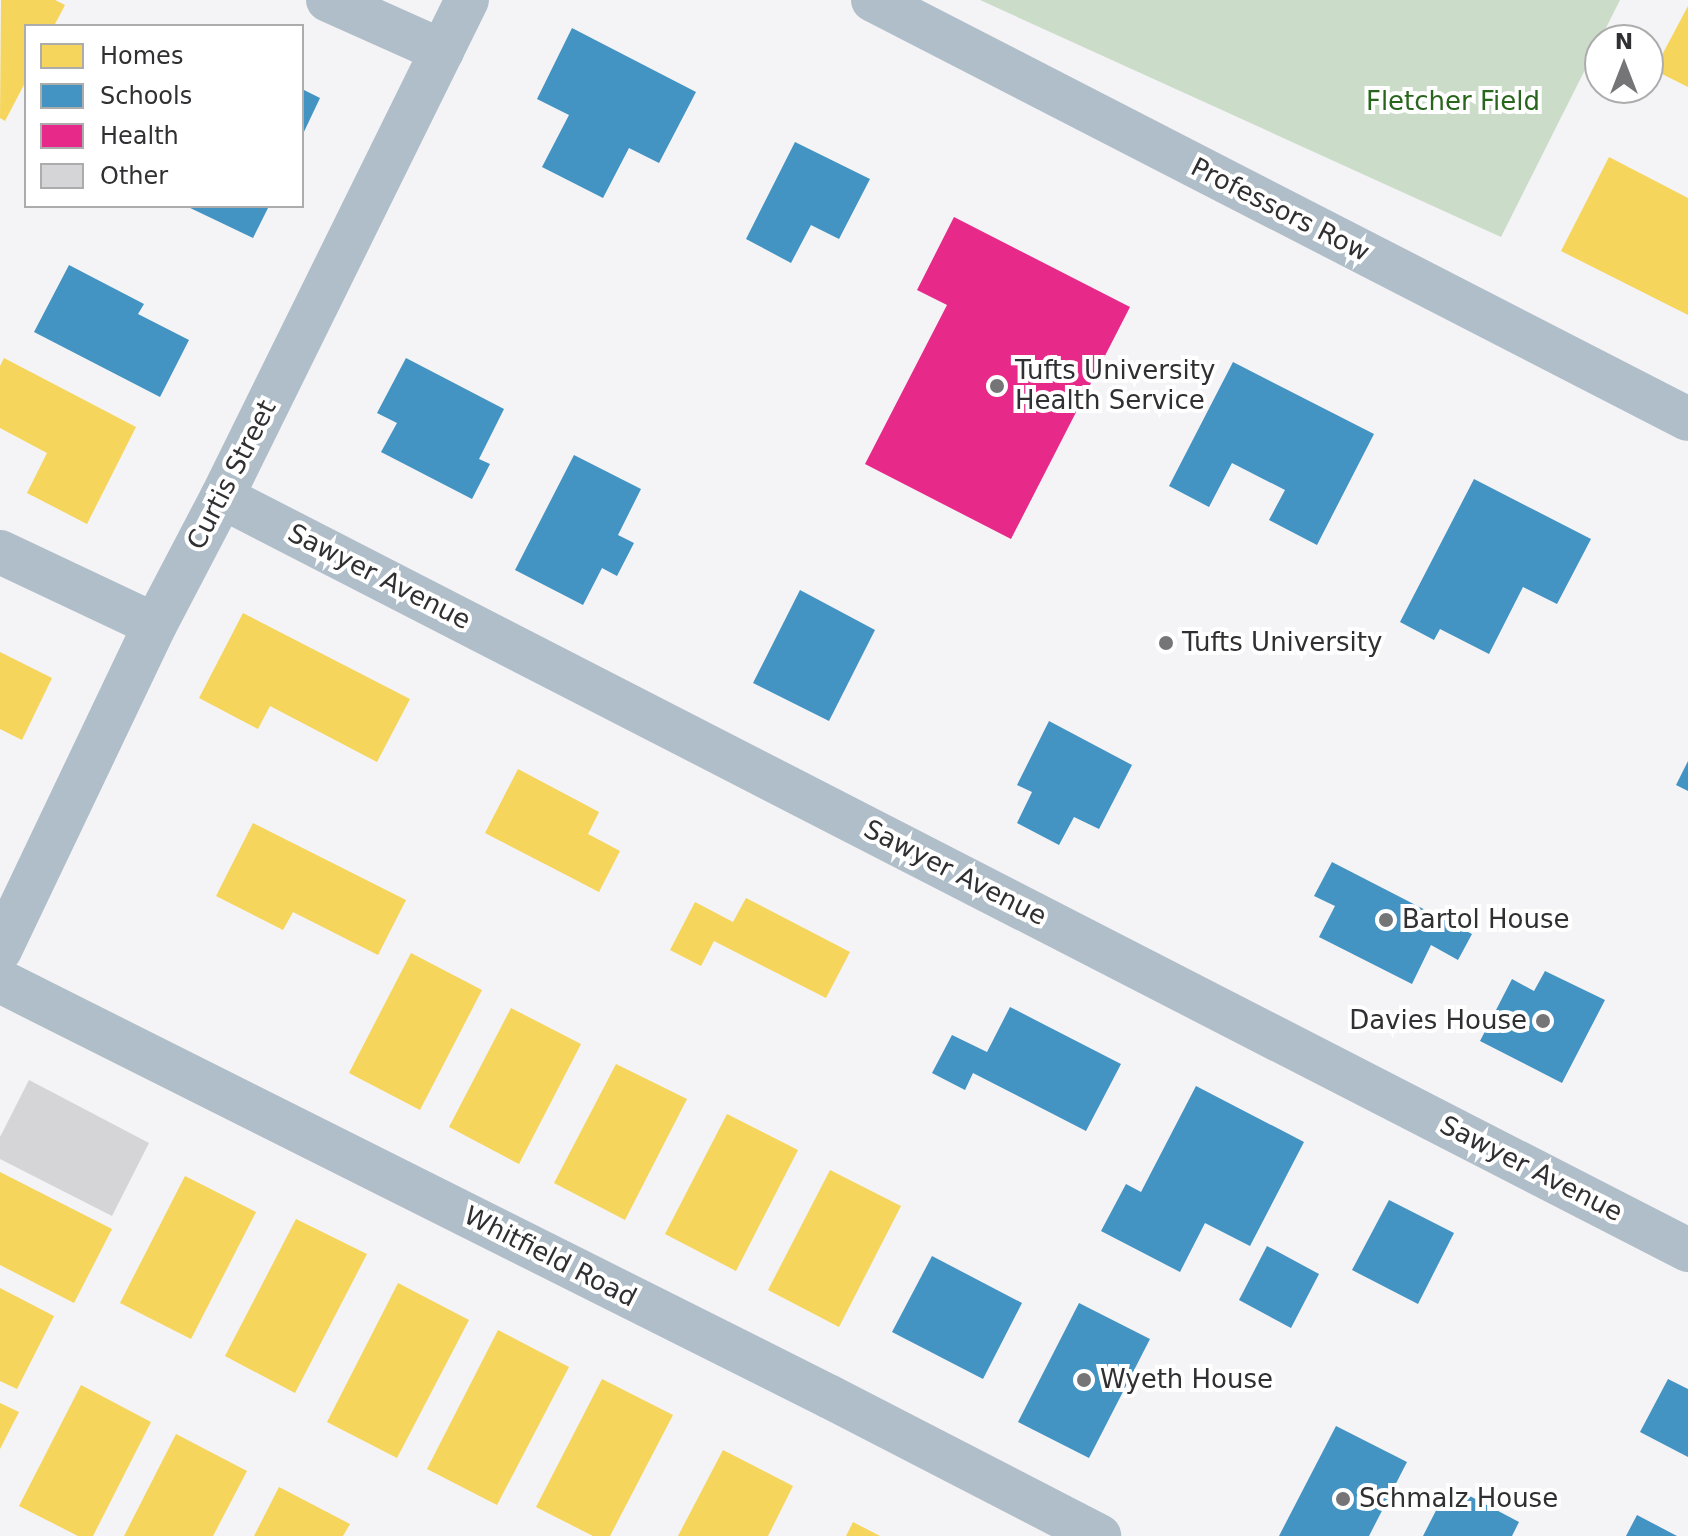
<!DOCTYPE html>
<html>
<head>
<meta charset="utf-8">
<style>
  body { margin:0 }
  #map { position:relative; width:1688px; height:1536px; overflow:hidden; background:#f4f3f6; font-family:"DejaVu Sans",sans-serif }
  div>[style] { position:absolute }
  [style*='--x'] { left:calc(var(--x)*1px); top:calc(var(--y)*1px); width:calc(var(--w)*1px); rotate:calc(var(--a)*1deg) }
  .green>* { inset:0; background:#cbddc9 }
  .homes>* { inset:0; background:#f6d55c }
  .schools>* { inset:0; background:#4393c3 }
  .health>* { inset:0; background:#e7298a }
  .building>* { inset:0; background:#d5d4d6 }
  .minor>* { height:44px; margin:-22px; padding:0 22px; transform-origin:22px; border-radius:22px; background:#afbec8 }
  .tertiary>* { height:44px; margin:-22px; padding:0 22px; transform-origin:22px; border-radius:22px; background:#afbec8 }
  .dots>* { width:22px; height:22px; translate:-50% -50%; box-sizing:border-box; border:4px solid #fff; border-radius:50% }
  span { translate:-50% -50%; white-space:nowrap; text-align:center; line-height:1.15; -webkit-text-stroke:8px #fff; paint-order:stroke }
  .park-label { font-size:26px; color:#28651d }
  .street-label { font-size:26px; color:#302f31 }
  .poi-label { font-size:26px; color:#302f31 }
  .left { translate:0 -50%; text-align:left }
  .right { translate:-100% -50%; text-align:right }
  .legend { position:absolute; left:24px; top:24px; width:280px; height:184px; box-sizing:border-box; background:#fff; border:2px solid #acacad; margin:0; padding:10px 14px; list-style:none; font-size:24px; color:#302f31 }
  .legend li { display:flex; align-items:center; gap:16px; height:40px }
  .legend b { width:40px; border:2px solid #acacad }
  .north { position:absolute; left:1584px; top:24px; width:80px; height:80px; box-sizing:border-box; background:#fff; border:2px solid #acacad; border-radius:50%; rotate:0deg; font-size:22px; font-weight:700; line-height:32px; text-align:center; color:#302f31 }
  .north::after { content:''; display:block; margin:auto; width:28px; height:36px; background:#757476; clip-path:polygon(50% 0,100% 100%,50% 72%,0 100%) }
</style>
</head>
<body>
<div id="map">
  <div class="green">
    <i style="clip-path:polygon(980px 0,1620px 0,1501px 237px)"></i>
  </div>
  <div class="homes">
    <i style="clip-path:polygon(1px 0,55px 0,65px 5px,54px 26px,26px 26px,26px 81px,5px 121px,0 118px)"></i>
    <i style="clip-path:polygon(1688px 6px,1688px 87px,1654px 70px)"></i>
    <i style="clip-path:polygon(1609px 157px,1688px 198px,1688px 315px,1561px 251px)"></i>
    <i style="clip-path:polygon(4px 358px,136px 427px,87px 524px,27px 493px,47px 453px,0 428px,0 366px)"></i>
    <i style="clip-path:polygon(243px 613px,410px 699px,377px 762px,270px 706px,258px 729px,199px 698px)"></i>
    <i style="clip-path:polygon(0 652px,52px 678px,22px 740px,0 729px)"></i>
    <i style="clip-path:polygon(518px 769px,599px 812px,588px 834px,620px 851px,599px 892px,485px 833px)"></i>
    <i style="clip-path:polygon(253px 823px,406px 900px,378px 955px,293px 912px,283px 930px,216px 896px)"></i>
    <i style="clip-path:polygon(746px 898px,850px 952px,826px 998px,714px 941px,701px 966px,670px 950px,695px 902px,733px 922px)"></i>
    <i style="clip-path:polygon(411px 953px,482px 990px,420px 1110px,349px 1073px)"></i>
    <i style="clip-path:polygon(511px 1008px,581px 1044px,519px 1164px,449px 1127px)"></i>
    <i style="clip-path:polygon(616px 1064px,687px 1099px,625px 1220px,554px 1183px)"></i>
    <i style="clip-path:polygon(727px 1114px,798px 1150px,736px 1271px,665px 1234px)"></i>
    <i style="clip-path:polygon(830px 1170px,901px 1206px,839px 1327px,768px 1290px)"></i>
    <i style="clip-path:polygon(0 1172px,112px 1229px,74px 1303px,0 1265px)"></i>
    <i style="clip-path:polygon(185px 1176px,256px 1212px,191px 1339px,120px 1303px)"></i>
    <i style="clip-path:polygon(296px 1219px,367px 1254px,295px 1393px,225px 1356px)"></i>
    <i style="clip-path:polygon(398px 1283px,469px 1320px,397px 1458px,327px 1422px)"></i>
    <i style="clip-path:polygon(0 1288px,54px 1316px,17px 1389px,0 1381px)"></i>
    <i style="clip-path:polygon(498px 1330px,569px 1367px,497px 1505px,427px 1469px)"></i>
    <i style="clip-path:polygon(602px 1379px,673px 1415px,610px 1536px,593px 1536px,536px 1507px)"></i>
    <i style="clip-path:polygon(81px 1385px,151px 1422px,93px 1536px,78px 1536px,19px 1506px)"></i>
    <i style="clip-path:polygon(0 1403px,19px 1412px,0 1449px)"></i>
    <i style="clip-path:polygon(176px 1434px,247px 1471px,213px 1536px,124px 1536px)"></i>
    <i style="clip-path:polygon(723px 1450px,793px 1486px,768px 1536px,678px 1536px)"></i>
    <i style="clip-path:polygon(279px 1487px,350px 1524px,343px 1536px,254px 1536px)"></i>
    <i style="clip-path:polygon(853px 1522px,880px 1536px,846px 1536px)"></i>
  </div>
  <div class="schools">
    <i style="clip-path:polygon(572px 28px,696px 92px,659px 163px,629px 148px,603px 198px,542px 167px,569px 115px,537px 99px)"></i>
    <i style="clip-path:polygon(302px 89px,320px 98px,302px 136px)"></i>
    <i style="clip-path:polygon(795px 142px,870px 179px,839px 239px,811px 225px,791px 263px,746px 239px)"></i>
    <i style="clip-path:polygon(186px 206px,269px 206px,253px 238px)"></i>
    <i style="clip-path:polygon(69px 265px,144px 304px,138px 314px,189px 340px,160px 397px,34px 332px)"></i>
    <i style="clip-path:polygon(406px 358px,504px 409px,479px 459px,490px 464px,472px 499px,381px 452px,397px 423px,377px 413px)"></i>
    <i style="clip-path:polygon(1233px 362px,1374px 434px,1317px 545px,1269px 520px,1285px 490px,1232px 463px,1209px 507px,1169px 486px)"></i>
    <i style="clip-path:polygon(574px 455px,641px 489px,618px 535px,634px 543px,617px 576px,602px 568px,583px 605px,515px 570px)"></i>
    <i style="clip-path:polygon(1474px 479px,1591px 539px,1557px 604px,1523px 587px,1489px 654px,1440px 629px,1434px 640px,1400px 622px)"></i>
    <i style="clip-path:polygon(800px 590px,875px 630px,829px 721px,753px 683px)"></i>
    <i style="clip-path:polygon(1049px 721px,1132px 765px,1099px 829px,1074px 817px,1059px 845px,1017px 823px,1032px 792px,1017px 785px)"></i>
    <i style="clip-path:polygon(1688px 761px,1688px 791px,1676px 785px)"></i>
    <i style="clip-path:polygon(1332px 862px,1472px 934px,1458px 960px,1431px 945px,1412px 984px,1319px 937px,1335px 906px,1314px 896px)"></i>
    <i style="clip-path:polygon(1545px 971px,1605px 1000px,1562px 1083px,1480px 1041px,1512px 979px,1534px 991px)"></i>
    <i style="clip-path:polygon(1010px 1007px,1121px 1064px,1086px 1131px,973px 1073px,965px 1090px,932px 1073px,952px 1035px,987px 1052px)"></i>
    <i style="clip-path:polygon(1196px 1086px,1304px 1142px,1250px 1246px,1205px 1223px,1180px 1272px,1101px 1231px,1126px 1184px,1141px 1192px)"></i>
    <i style="clip-path:polygon(1389px 1200px,1454px 1233px,1418px 1304px,1352px 1270px)"></i>
    <i style="clip-path:polygon(1267px 1246px,1319px 1274px,1291px 1328px,1239px 1300px)"></i>
    <i style="clip-path:polygon(932px 1256px,1022px 1303px,983px 1379px,892px 1332px)"></i>
    <i style="clip-path:polygon(1079px 1303px,1150px 1339px,1089px 1458px,1018px 1422px)"></i>
    <i style="clip-path:polygon(1668px 1379px,1688px 1389px,1688px 1457px,1640px 1432px)"></i>
    <i style="clip-path:polygon(1336px 1426px,1407px 1462px,1369px 1536px,1279px 1536px)"></i>
    <i style="clip-path:polygon(1449px 1485px,1519px 1522px,1512px 1536px,1423px 1536px)"></i>
    <i style="clip-path:polygon(1637px 1515px,1677px 1536px,1626px 1536px)"></i>
  </div>
  <div class="health">
    <i style="clip-path:polygon(954px 217px,1130px 307px,1011px 539px,865px 464px,947px 305px,917px 290px)"></i>
  </div>
  <div class="building">
    <i style="clip-path:polygon(29px 1080px,149px 1143px,112px 1216px,0 1159px,0 1137px)"></i>
  </div>
  <div class="minor">
    <i style="--x:328;--y:0;--w:125;--a:24.1"></i>
    <i style="--x:873;--y:0;--w:916;--a:27.21"></i>
    <i style="--x:222;--y:497;--w:1648;--a:27.19"></i>
    <i style="--x:0;--y:552;--w:171;--a:25.2"></i>
    <i style="--x:0;--y:981;--w:928;--a:26.62"></i>
    <i style="--x:830;--y:1397;--w:303;--a:27.3"></i>
  </div>
  <div class="tertiary">
    <i style="--x:0;--y:950;--w:360;--a:-64.5"></i>
    <i style="--x:155;--y:625;--w:144;--a:-62.4"></i>
    <i style="--x:222;--y:497;--w:554;--a:-63.76"></i>
  </div>
  <div class="dots">
    <i style="left:997px;top:386px;background:#757476"></i>
    <i style="left:1166px;top:643px;background:#757476"></i>
    <i style="left:1386px;top:920px;background:#757476"></i>
    <i style="left:1543px;top:1021px;background:#757476"></i>
    <i style="left:1084px;top:1380px;background:#757476"></i>
    <i style="left:1343px;top:1499px;background:#757476"></i>
  </div>
  <div class="park-label">
    <span style="left:1453px;top:102px">Fletcher Field</span>
  </div>
  <div class="street-label">
    <span style="left:1280px;top:210px;rotate:27deg">Professors Row</span>
    <span style="left:232px;top:475px;rotate:-63deg">Curtis Street</span>
    <span style="left:379px;top:577px;rotate:27deg">Sawyer Avenue</span>
    <span style="left:955px;top:873px;rotate:27deg">Sawyer Avenue</span>
    <span style="left:1531px;top:1169px;rotate:27deg">Sawyer Avenue</span>
    <span style="left:550px;top:1257px;rotate:27deg">Whitfield Road</span>
  </div>
  <div class="poi-label">
    <span class="left" style="left:1015px;top:386px">Tufts University<br>Health Service</span>
    <span class="left" style="left:1182px;top:643px">Tufts University</span>
    <span class="left" style="left:1402px;top:920px">Bartol House</span>
    <span class="right" style="left:1527px;top:1021px">Davies House</span>
    <span class="left" style="left:1100px;top:1380px">Wyeth House</span>
    <span class="left" style="left:1359px;top:1499px">Schmalz House</span>
  </div>
  <ul class="legend">
  <li><b style="height:22px;background:#f6d55c"></b>Homes</li>
  <li><b style="height:22px;background:#4393c3"></b>Schools</li>
  <li><b style="height:22px;background:#e7298a"></b>Health</li>
  <li><b style="height:22px;background:#d5d4d6"></b>Other</li>
  </ul>
  <div class="north">N</div>
</div>
</body>
</html>
